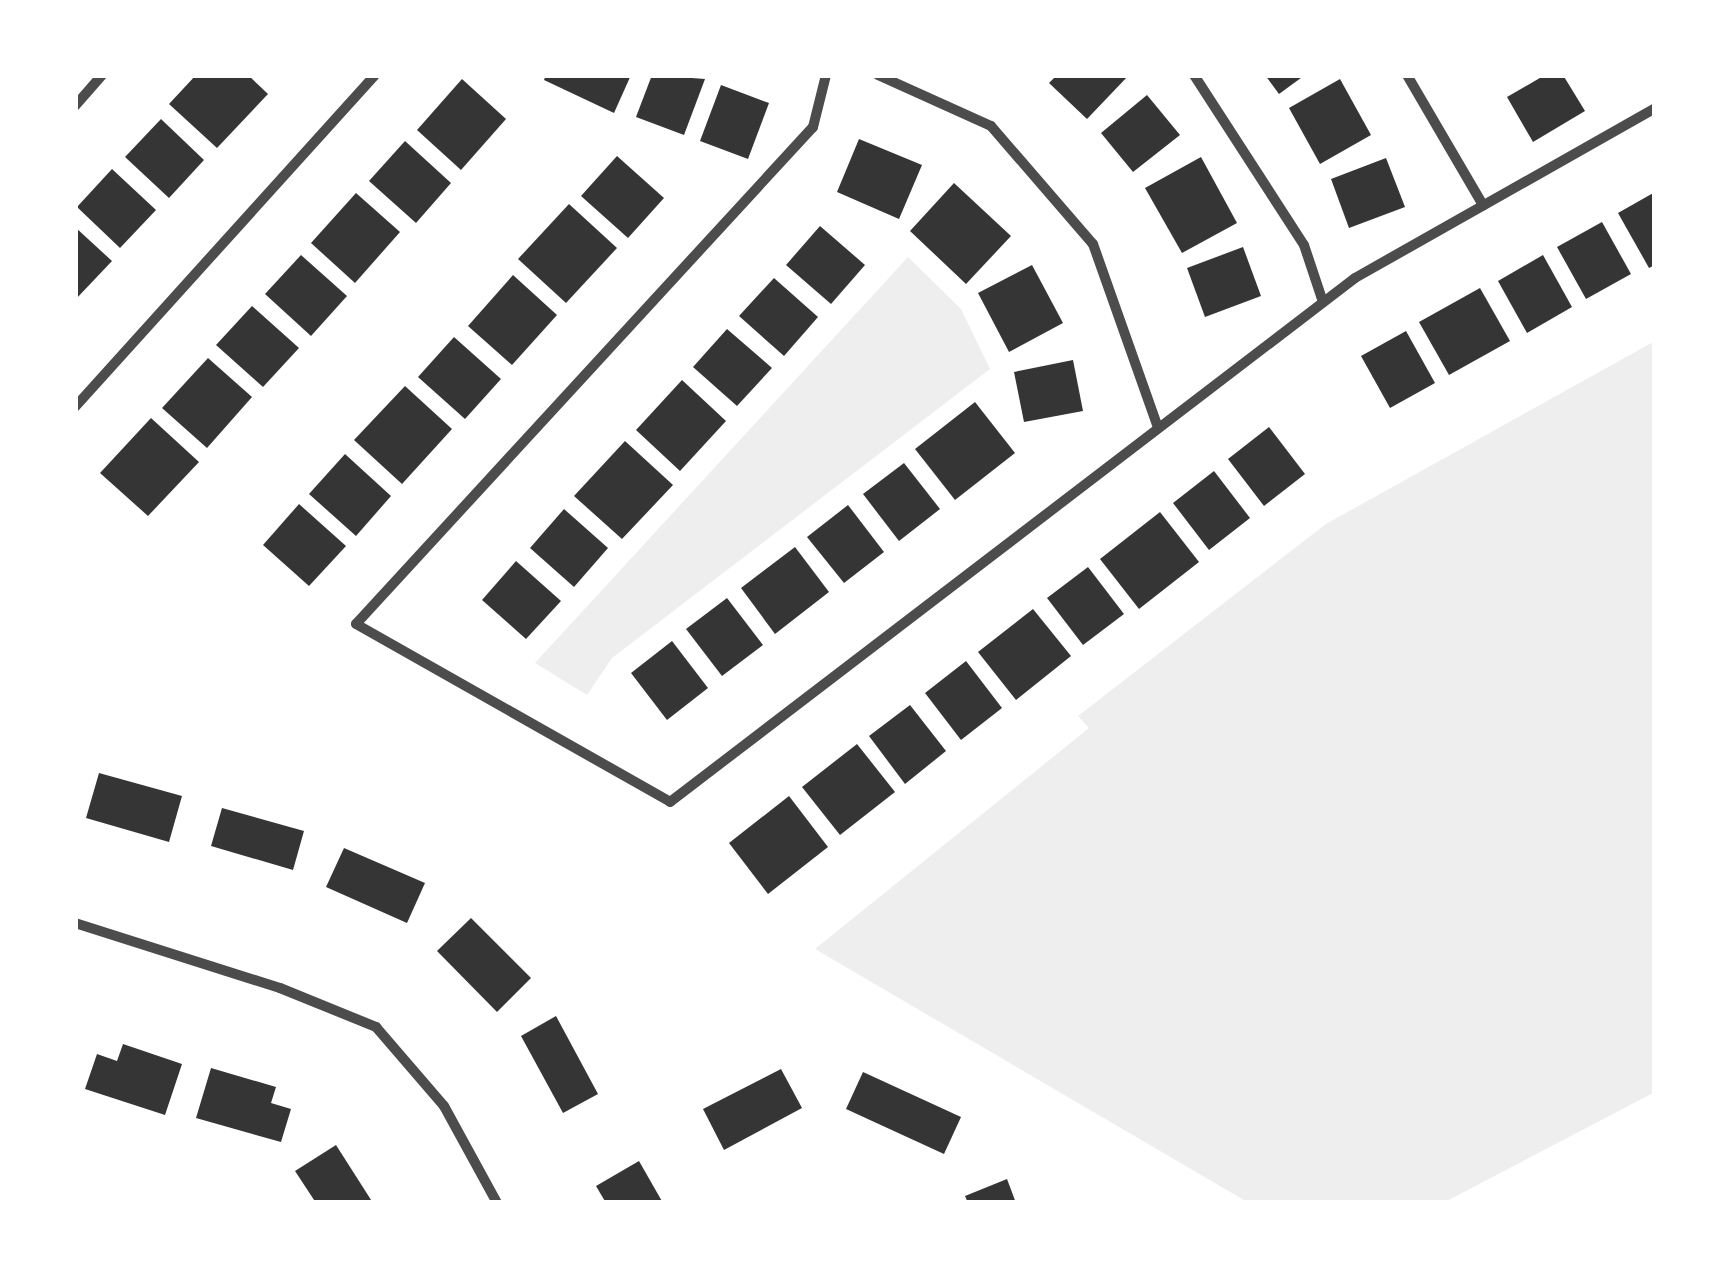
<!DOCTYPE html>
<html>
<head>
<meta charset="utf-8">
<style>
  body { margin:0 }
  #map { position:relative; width:1730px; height:1278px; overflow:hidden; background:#fff; font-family:Helvetica,sans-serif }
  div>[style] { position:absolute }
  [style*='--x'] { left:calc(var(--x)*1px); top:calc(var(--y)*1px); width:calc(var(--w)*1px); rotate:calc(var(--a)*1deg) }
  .green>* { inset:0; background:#eee }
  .building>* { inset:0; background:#353535 }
  .minor>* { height:10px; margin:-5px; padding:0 5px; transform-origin:5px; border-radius:5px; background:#4c4c4c }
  span { translate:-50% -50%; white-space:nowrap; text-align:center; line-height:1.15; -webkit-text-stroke:10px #fff; paint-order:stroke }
  .frame { position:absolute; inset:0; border:78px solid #fff; pointer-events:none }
</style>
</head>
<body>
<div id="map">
  <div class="green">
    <i style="clip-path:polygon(908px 257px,961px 309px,990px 369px,612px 658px,587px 695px,535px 663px)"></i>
    <i style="clip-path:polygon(1655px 341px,1655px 1092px,1443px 1203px,1249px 1203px,815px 949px,1089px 728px,1078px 716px,1326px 524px)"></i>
  </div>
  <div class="building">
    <i style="clip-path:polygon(196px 75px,248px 75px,268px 94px,217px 148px,169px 104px)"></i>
    <i style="clip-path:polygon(546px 75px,631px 75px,614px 113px,544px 80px)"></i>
    <i style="clip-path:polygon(652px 75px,705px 79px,684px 135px,636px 117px)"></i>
    <i style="clip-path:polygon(1057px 75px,1129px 75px,1087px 119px,1049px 83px)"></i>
    <i style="clip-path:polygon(1265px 75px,1305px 75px,1279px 94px)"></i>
    <i style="clip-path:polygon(1545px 75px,1563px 75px,1585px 111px,1533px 142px,1507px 97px)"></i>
    <i style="clip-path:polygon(462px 79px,506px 119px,461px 170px,417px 130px)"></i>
    <i style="clip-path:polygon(1340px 79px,1371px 135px,1320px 164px,1289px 108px)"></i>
    <i style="clip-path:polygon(721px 85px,769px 103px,748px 159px,700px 141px)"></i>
    <i style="clip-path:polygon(1147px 95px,1180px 135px,1133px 172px,1101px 133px)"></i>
    <i style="clip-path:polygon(161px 119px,204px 160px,169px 198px,125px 157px)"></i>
    <i style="clip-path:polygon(859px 139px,922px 165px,899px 219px,837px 192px)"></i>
    <i style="clip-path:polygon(405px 141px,451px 183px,416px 223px,369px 181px)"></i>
    <i style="clip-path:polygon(617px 156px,664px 198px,628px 238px,581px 196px)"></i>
    <i style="clip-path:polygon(1201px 157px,1237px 223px,1182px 253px,1145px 188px)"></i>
    <i style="clip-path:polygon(1386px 158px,1405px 207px,1349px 228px,1331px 179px)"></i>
    <i style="clip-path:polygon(112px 169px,156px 210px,120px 248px,77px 207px)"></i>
    <i style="clip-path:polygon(954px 183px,1011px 236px,966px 284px,910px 231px)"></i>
    <i style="clip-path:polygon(1655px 192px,1655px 265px,1649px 268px,1618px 213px)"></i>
    <i style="clip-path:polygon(356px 193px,400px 232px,355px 283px,311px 243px)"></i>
    <i style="clip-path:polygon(569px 204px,617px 248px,566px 303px,518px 259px)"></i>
    <i style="clip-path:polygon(1602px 222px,1631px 274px,1586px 299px,1557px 247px)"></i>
    <i style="clip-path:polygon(820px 226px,865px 265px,831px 304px,786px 265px)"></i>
    <i style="clip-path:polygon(75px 227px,112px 261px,75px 300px)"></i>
    <i style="clip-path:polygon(1243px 247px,1261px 296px,1205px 317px,1187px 268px)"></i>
    <i style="clip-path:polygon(301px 255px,347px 296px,311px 336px,265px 294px)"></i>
    <i style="clip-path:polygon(1543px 255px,1572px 307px,1527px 333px,1498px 281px)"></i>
    <i style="clip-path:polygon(1032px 265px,1063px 323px,1009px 352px,978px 293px)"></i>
    <i style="clip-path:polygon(513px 275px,557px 315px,512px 365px,468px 326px)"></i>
    <i style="clip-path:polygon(774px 278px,818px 317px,784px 356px,739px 316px)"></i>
    <i style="clip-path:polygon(1480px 288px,1510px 341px,1449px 375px,1419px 322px)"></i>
    <i style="clip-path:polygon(252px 306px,299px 348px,263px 387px,216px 345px)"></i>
    <i style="clip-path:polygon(727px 329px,772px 368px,737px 406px,693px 367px)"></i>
    <i style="clip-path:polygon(1406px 331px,1435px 383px,1390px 408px,1361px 356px)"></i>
    <i style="clip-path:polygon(454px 337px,501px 379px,465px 419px,418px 377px)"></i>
    <i style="clip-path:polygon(208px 358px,252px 397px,207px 448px,162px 408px)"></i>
    <i style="clip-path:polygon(1073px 360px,1083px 411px,1024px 422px,1014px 372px)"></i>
    <i style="clip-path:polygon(682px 380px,726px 421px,680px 471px,636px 430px)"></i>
    <i style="clip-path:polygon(405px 386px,452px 429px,402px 484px,354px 440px)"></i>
    <i style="clip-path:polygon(975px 402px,1015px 453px,955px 500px,915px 449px)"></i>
    <i style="clip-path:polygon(151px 418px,199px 462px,148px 516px,100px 473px)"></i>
    <i style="clip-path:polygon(1269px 427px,1305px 474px,1264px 506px,1228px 459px)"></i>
    <i style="clip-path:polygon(625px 441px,673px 485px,622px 539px,574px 496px)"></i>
    <i style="clip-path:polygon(345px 454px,391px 496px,356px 536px,309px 494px)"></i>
    <i style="clip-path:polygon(904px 463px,940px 509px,899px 541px,863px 494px)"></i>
    <i style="clip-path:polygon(1214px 471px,1250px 518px,1209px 550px,1173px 503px)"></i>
    <i style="clip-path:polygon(299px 504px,346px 546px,309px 586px,263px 545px)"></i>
    <i style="clip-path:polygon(848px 505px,884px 552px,844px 583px,807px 537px)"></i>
    <i style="clip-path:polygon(564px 509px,608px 548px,574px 587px,530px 548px)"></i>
    <i style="clip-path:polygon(1160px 512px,1199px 562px,1139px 609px,1100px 559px)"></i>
    <i style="clip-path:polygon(795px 547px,829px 592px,775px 634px,741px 588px)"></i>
    <i style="clip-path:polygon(516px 561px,561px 601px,526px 639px,482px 600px)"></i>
    <i style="clip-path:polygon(1088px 567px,1124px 614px,1083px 645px,1047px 598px)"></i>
    <i style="clip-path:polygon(727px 598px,763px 645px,722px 676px,686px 629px)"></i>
    <i style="clip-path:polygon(1033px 609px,1071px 656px,1016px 700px,978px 652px)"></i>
    <i style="clip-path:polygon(672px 641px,708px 688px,667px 720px,631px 673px)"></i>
    <i style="clip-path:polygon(966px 661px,1002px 708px,961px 740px,925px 693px)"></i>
    <i style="clip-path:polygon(910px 705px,946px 751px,905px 784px,869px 736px)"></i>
    <i style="clip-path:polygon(857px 744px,895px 792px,840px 835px,802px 787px)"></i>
    <i style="clip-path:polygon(99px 773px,182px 796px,169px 842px,86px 818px)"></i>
    <i style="clip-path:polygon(789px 796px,828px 847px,768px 894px,729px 843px)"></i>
    <i style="clip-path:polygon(222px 808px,304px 831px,293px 870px,211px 846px)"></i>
    <i style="clip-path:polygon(344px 848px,425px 883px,407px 923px,326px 887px)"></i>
    <i style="clip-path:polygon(471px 918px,531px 978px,497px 1012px,437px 951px)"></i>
    <i style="clip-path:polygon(556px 1016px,598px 1094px,563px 1113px,521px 1036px)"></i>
    <i style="clip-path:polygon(123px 1044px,182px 1064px,165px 1115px,85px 1089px,97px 1054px,117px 1061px)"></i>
    <i style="clip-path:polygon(211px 1068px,276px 1087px,271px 1103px,291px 1109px,281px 1142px,196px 1118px)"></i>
    <i style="clip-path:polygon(781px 1069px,802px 1108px,724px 1150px,703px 1109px)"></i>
    <i style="clip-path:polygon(863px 1072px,961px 1117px,944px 1154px,846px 1109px)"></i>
    <i style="clip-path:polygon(336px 1145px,373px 1203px,316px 1203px,295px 1171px)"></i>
    <i style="clip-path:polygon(639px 1161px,663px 1203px,606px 1203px,596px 1186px)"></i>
    <i style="clip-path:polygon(1007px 1179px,1016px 1203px,968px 1203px,965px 1196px)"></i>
  </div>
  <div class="minor">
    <i style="--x:826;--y:75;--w:54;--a:104"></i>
    <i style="--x:813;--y:127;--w:675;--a:132.6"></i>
    <i style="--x:356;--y:624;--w:361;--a:29.5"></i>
    <i style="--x:670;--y:802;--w:862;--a:-37.41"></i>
    <i style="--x:1355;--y:278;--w:345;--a:-29.5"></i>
    <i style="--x:878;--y:75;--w:124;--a:24.3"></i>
    <i style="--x:991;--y:126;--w:156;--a:49.2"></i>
    <i style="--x:1093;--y:244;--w:195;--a:70.5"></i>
    <i style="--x:1194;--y:75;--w:202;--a:57.1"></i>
    <i style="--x:1304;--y:245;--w:60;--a:71.6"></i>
    <i style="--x:1407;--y:75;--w:151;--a:59.7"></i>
    <i style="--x:75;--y:106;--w:41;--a:-48.9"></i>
    <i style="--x:75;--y:407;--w:447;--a:-47.9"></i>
    <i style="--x:75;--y:923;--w:215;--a:17.6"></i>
    <i style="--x:280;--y:988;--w:104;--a:22.1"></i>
    <i style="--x:376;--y:1027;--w:104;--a:49.3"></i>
    <i style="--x:444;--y:1106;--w:111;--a:61.3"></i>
  </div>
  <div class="frame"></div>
</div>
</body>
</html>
